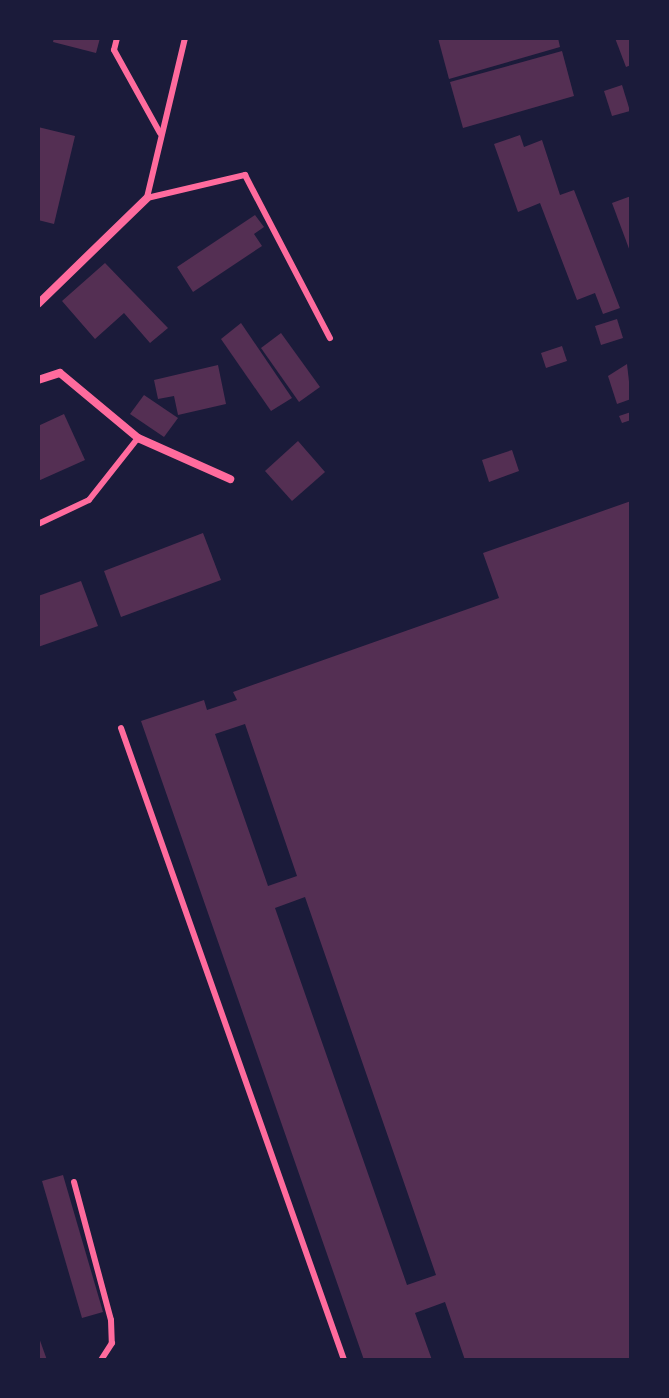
<!DOCTYPE html>
<html>
<head>
<meta charset="utf-8">
<style>
  body { margin:0 }
  #map { position:relative; width:669px; height:1398px; overflow:hidden; background:#1b1b3a; font-family:"Fira Sans",sans-serif }
  div>[style] { position:absolute }
  [style*='--x'] { left:calc(var(--x)*1px); top:calc(var(--y)*1px); width:calc(var(--w)*1px); rotate:calc(var(--a)*1deg) }
  .building>* { inset:0; background:#542f53 }
  .service>* { height:6px; margin:-3px; padding:0 3px; transform-origin:3px; border-radius:3px; background:#ff6b9d }
  .minor>* { height:8px; margin:-4px; padding:0 4px; transform-origin:4px; border-radius:4px; background:#ff6b9d }
  span { translate:-50% -50%; white-space:nowrap; text-align:center; line-height:1.15; -webkit-text-stroke:8px #1b1b3a; paint-order:stroke }
  .frame { position:absolute; inset:0; border:40px solid #1b1b3a; pointer-events:none }
</style>
</head>
<body>
<div id="map">
  <div class="building">
    <i style="clip-path:polygon(54px 38px,100px 38px,96px 53px,53px 42px)"></i>
    <i style="clip-path:polygon(438px 38px,558px 38px,560px 47px,449px 79px)"></i>
    <i style="clip-path:polygon(615px 38px,631px 38px,631px 65px,626px 67px)"></i>
    <i style="clip-path:polygon(562px 51px,574px 96px,463px 128px,450px 82px)"></i>
    <i style="clip-path:polygon(622px 85px,630px 111px,612px 116px,604px 91px)"></i>
    <i style="clip-path:polygon(38px 127px,75px 136px,54px 224px,38px 220px)"></i>
    <i style="clip-path:polygon(520px 135px,524px 147px,542px 140px,560px 195px,574px 190px,620px 308px,603px 314px,595px 293px,577px 300px,540px 203px,518px 212px,494px 144px)"></i>
    <i style="clip-path:polygon(631px 196px,631px 254px,612px 203px)"></i>
    <i style="clip-path:polygon(255px 215px,264px 227px,254px 234px,262px 246px,193px 292px,177px 267px)"></i>
    <i style="clip-path:polygon(105px 263px,168px 328px,150px 343px,124px 313px,95px 339px,62px 301px)"></i>
    <i style="clip-path:polygon(617px 319px,623px 338px,601px 345px,595px 326px)"></i>
    <i style="clip-path:polygon(241px 323px,292px 398px,271px 411px,221px 339px)"></i>
    <i style="clip-path:polygon(281px 333px,320px 387px,299px 402px,261px 348px)"></i>
    <i style="clip-path:polygon(562px 346px,567px 361px,546px 368px,541px 353px)"></i>
    <i style="clip-path:polygon(627px 364px,631px 399px,617px 404px,608px 376px)"></i>
    <i style="clip-path:polygon(218px 365px,226px 404px,178px 415px,174px 396px,158px 399px,154px 380px)"></i>
    <i style="clip-path:polygon(144px 395px,178px 418px,164px 437px,130px 414px)"></i>
    <i style="clip-path:polygon(631px 412px,631px 420px,622px 423px,619px 416px)"></i>
    <i style="clip-path:polygon(64px 414px,85px 460px,38px 481px,38px 426px)"></i>
    <i style="clip-path:polygon(298px 441px,325px 472px,292px 501px,265px 471px)"></i>
    <i style="clip-path:polygon(512px 450px,519px 471px,489px 482px,482px 460px)"></i>
    <i style="clip-path:polygon(evenodd,631px 501px,631px 1360px,465px 1360px,445px 1302px,415px 1313px,432px 1360px,364px 1360px,141px 721px,204px 700px,207px 710px,237px 700px,233px 692px,499px 598px,483px 553px,631px 501px,245px 724px,297px 876px,268px 886px,215px 734px,245px 724px,631px 501px,305px 897px,436px 1275px,407px 1285px,275px 908px,305px 897px)"></i>
    <i style="clip-path:polygon(203px 533px,221px 580px,121px 617px,104px 571px)"></i>
    <i style="clip-path:polygon(81px 581px,98px 626px,38px 647px,38px 596px)"></i>
    <i style="clip-path:polygon(63px 1175px,103px 1312px,82px 1318px,42px 1181px)"></i>
    <i style="clip-path:polygon(38px 1335px,47px 1360px,38px 1360px)"></i>
  </div>
  <div class="service">
    <i style="--x:117;--y:38;--w:12;--a:104"></i>
    <i style="--x:114;--y:50;--w:95;--a:61"></i>
    <i style="--x:185;--y:38;--w:164;--a:103.4"></i>
    <i style="--x:147;--y:198;--w:101;--a:-13.2"></i>
    <i style="--x:245;--y:175;--w:184;--a:62.5"></i>
    <i style="--x:38;--y:524;--w:56;--a:-25.2"></i>
    <i style="--x:89;--y:500;--w:79;--a:-51.7"></i>
    <i style="--x:121;--y:728;--w:670;--a:70.56"></i>
    <i style="--x:74;--y:1182;--w:143;--a:75"></i>
    <i style="--x:111;--y:1320;--w:23;--a:88"></i>
    <i style="--x:112;--y:1343;--w:20;--a:123"></i>
  </div>
  <div class="minor">
    <i style="--x:38;--y:304;--w:152;--a:-44.2"></i>
    <i style="--x:38;--y:380;--w:23;--a:-18"></i>
    <i style="--x:60;--y:373;--w:102;--a:39.8"></i>
    <i style="--x:138;--y:438;--w:101;--a:24"></i>
  </div>
  <div class="frame"></div>
</div>
</body>
</html>
